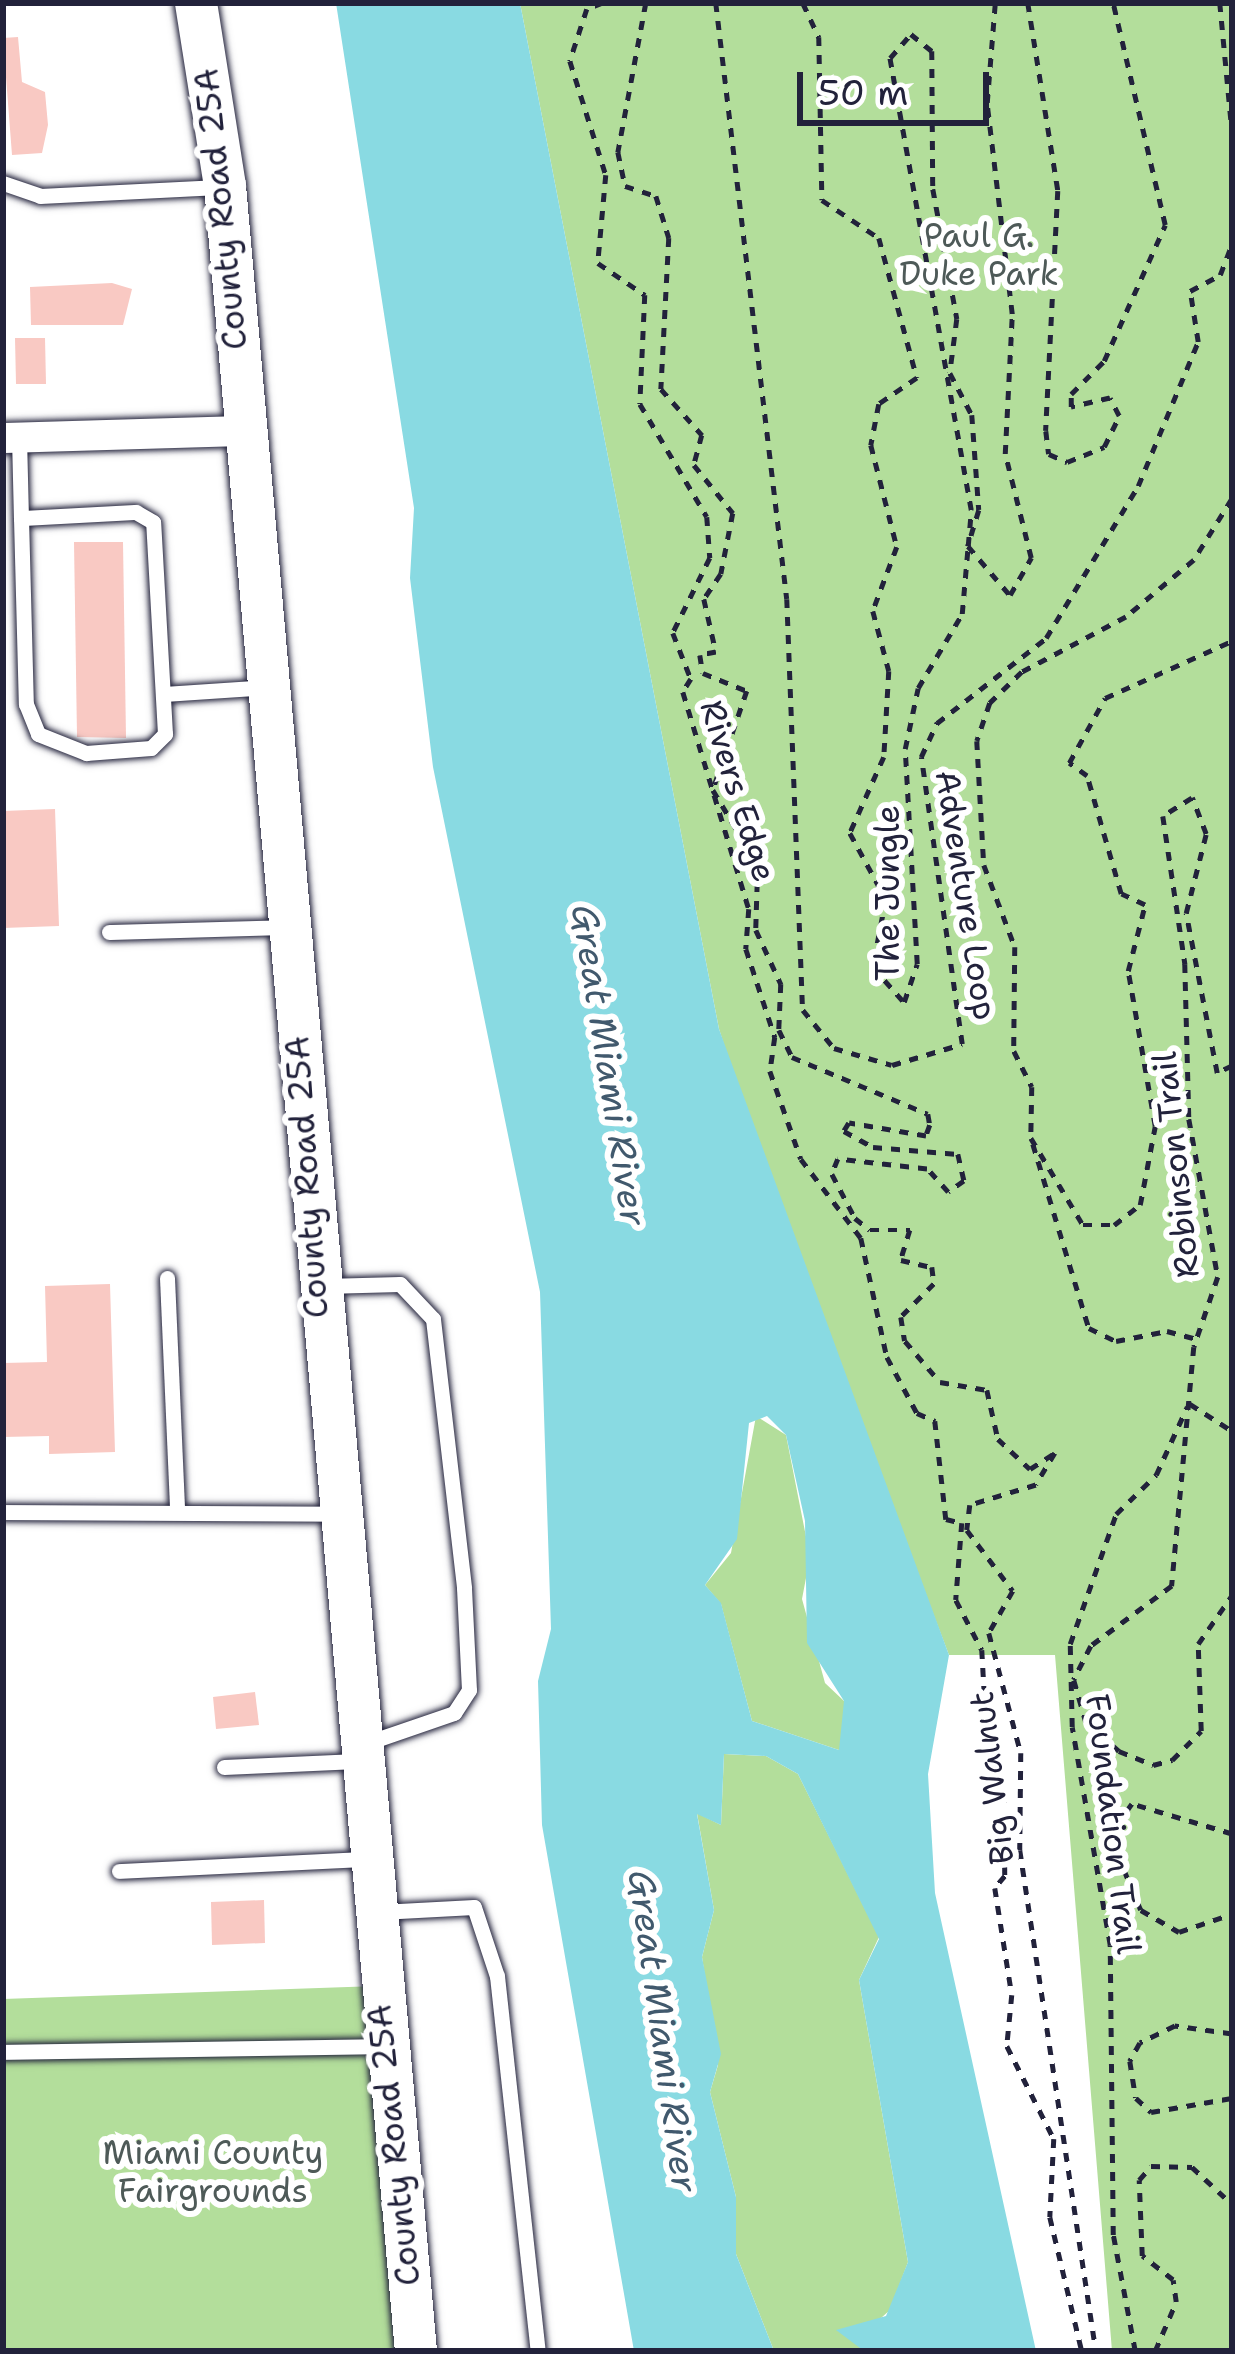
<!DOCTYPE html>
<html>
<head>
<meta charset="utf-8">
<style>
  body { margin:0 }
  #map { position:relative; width:1235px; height:2354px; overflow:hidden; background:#fff; font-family:"Shantell Sans",sans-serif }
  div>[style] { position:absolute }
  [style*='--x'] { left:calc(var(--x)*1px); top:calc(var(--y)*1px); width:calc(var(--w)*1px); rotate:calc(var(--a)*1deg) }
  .green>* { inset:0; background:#b3de9b }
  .water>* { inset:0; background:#89dae2 }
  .building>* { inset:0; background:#f9c9c3 }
  .path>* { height:4.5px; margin-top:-2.25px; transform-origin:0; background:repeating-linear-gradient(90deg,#22223b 0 9px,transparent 0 18px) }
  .roads { filter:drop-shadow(0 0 3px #22223b) drop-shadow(0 0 3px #22223b) }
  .lane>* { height:15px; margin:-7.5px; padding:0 7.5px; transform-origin:7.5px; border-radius:7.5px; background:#fff }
  .street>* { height:30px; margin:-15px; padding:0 15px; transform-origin:15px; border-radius:15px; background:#fff }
  .secondary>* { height:42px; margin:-21px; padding:0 21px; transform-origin:21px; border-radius:21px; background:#fff }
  span { translate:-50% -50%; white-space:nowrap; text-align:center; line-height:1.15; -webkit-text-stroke:12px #fff; paint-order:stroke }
  .street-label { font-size:33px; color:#22223b }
  .park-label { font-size:33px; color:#4e5a58 }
  .water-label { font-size:36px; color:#41596d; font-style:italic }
  .frame { position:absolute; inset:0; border:6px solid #22223b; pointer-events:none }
  .scale { position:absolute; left:797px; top:72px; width:192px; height:54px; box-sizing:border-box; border:6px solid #22223b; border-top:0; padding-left:15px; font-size:36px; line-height:42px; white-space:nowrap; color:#22223b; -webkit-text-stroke:9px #fff; paint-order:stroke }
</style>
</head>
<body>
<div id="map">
  <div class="green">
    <i style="clip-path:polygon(520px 3px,1232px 3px,1232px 2351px,1112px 2351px,1055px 1655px,949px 1655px,774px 1199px,719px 1029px)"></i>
    <i style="clip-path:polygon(756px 1416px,786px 1435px,810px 1557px,802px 1599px,825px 1683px,844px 1701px,847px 1748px,839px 1750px,752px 1721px,721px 1604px,705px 1585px,731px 1553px)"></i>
    <i style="clip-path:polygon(724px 1754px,766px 1756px,798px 1774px,879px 1937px,859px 1980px,908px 2262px,890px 2310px,854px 2342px,864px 2351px,774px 2351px,736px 2254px,736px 2197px,710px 2092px,718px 2065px,702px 1957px,714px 1910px,697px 1813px,721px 1825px)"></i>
    <i style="clip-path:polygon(377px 1986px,416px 2351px,3px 2351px,3px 1999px)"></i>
  </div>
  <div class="water">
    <i style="clip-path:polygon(evenodd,336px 3px,520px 3px,719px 1029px,949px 1655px,928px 1774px,935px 1893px,1036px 2351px,864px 2351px,836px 2330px,886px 2316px,908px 2262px,859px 1980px,879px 1939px,798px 1774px,766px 1756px,724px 1754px,721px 1825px,697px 1814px,714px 1910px,702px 1957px,721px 2054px,710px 2092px,736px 2197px,736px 2254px,774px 2351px,634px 2351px,542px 1825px,538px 1681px,551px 1629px,540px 1292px,433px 767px,410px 578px,414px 508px,336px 3px,767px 1416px,786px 1435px,805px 1521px,807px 1643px,844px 1701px,839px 1750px,752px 1721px,721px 1603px,705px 1585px,737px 1539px,749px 1423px,767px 1416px)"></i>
  </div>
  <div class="building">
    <i style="clip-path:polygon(18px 37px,22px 82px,45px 92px,48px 125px,42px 153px,12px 155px,3px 38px)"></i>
    <i style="clip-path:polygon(112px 283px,132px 289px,123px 325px,31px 325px,30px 287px)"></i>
    <i style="clip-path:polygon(15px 338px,45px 338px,46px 384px,16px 384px)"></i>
    <i style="clip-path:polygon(74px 542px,123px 542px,126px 738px,77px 737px)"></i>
    <i style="clip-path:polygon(55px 809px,59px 926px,3px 928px,3px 811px)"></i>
    <i style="clip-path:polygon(110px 1284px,115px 1452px,49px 1454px,49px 1436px,3px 1437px,3px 1363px,47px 1362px,45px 1286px)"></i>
    <i style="clip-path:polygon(255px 1692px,259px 1725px,216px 1729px,213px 1697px)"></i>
    <i style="clip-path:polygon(264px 1900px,265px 1943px,212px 1945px,211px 1902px)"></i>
  </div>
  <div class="path">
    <i style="--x:603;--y:3;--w:17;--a:159"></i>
    <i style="--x:587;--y:9;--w:55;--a:108.1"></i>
    <i style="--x:570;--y:61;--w:120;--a:72.5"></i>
    <i style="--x:606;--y:175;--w:88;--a:95.2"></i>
    <i style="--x:598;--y:263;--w:57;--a:34.2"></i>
    <i style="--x:645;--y:295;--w:109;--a:92.6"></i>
    <i style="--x:640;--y:404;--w:131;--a:59.3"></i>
    <i style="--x:707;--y:517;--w:41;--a:85.8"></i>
    <i style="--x:710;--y:558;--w:84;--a:116.3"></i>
    <i style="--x:673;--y:633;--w:49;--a:68.6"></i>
    <i style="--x:691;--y:679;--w:15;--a:122"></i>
    <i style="--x:683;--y:692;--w:227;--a:73.1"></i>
    <i style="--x:749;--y:909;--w:40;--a:94.3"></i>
    <i style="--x:746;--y:949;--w:93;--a:71.8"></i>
    <i style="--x:775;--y:1037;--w:34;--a:98"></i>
    <i style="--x:770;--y:1071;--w:93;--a:70.6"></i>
    <i style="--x:801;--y:1159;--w:99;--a:52.8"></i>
    <i style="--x:861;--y:1238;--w:122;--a:77.7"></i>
    <i style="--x:887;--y:1357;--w:64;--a:61.8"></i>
    <i style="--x:917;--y:1413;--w:20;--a:24"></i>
    <i style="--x:935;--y:1421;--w:99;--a:83.6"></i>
    <i style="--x:946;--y:1519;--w:16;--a:14"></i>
    <i style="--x:962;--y:1523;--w:77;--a:94.5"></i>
    <i style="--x:956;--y:1600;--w:56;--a:62.5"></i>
    <i style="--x:982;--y:1650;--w:107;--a:86.8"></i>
    <i style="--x:988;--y:1757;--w:40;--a:66.6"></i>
    <i style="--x:1004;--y:1794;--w:82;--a:89.3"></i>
    <i style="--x:1005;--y:1876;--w:16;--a:130"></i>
    <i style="--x:995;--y:1888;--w:108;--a:81"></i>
    <i style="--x:1012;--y:1995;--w:51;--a:95.6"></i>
    <i style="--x:1007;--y:2046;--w:104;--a:63.2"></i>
    <i style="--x:1054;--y:2139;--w:78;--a:92.9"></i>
    <i style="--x:1050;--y:2217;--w:138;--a:76.6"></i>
    <i style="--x:646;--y:3;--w:152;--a:100.6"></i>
    <i style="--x:618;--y:152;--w:35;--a:78"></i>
    <i style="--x:625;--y:186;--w:33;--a:18"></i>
    <i style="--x:656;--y:196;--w:44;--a:72.8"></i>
    <i style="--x:669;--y:238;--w:151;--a:93"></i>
    <i style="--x:661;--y:389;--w:62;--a:48.3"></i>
    <i style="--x:702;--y:435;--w:31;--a:105"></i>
    <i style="--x:694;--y:465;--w:62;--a:50.9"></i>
    <i style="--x:733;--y:513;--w:62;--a:101.1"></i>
    <i style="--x:721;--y:574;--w:30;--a:124"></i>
    <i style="--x:704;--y:599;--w:54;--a:77.2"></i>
    <i style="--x:716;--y:652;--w:16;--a:169"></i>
    <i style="--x:700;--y:655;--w:18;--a:81"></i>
    <i style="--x:703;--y:673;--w:48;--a:22.2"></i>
    <i style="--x:747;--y:691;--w:105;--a:109"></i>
    <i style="--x:713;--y:790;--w:87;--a:59"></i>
    <i style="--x:758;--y:865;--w:65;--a:91.8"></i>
    <i style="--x:756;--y:930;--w:60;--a:65.2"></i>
    <i style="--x:781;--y:984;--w:46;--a:92.5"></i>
    <i style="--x:779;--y:1030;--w:30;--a:64"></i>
    <i style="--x:792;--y:1057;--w:147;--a:22.7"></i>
    <i style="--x:928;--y:1114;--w:11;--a:80"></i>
    <i style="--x:930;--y:1125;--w:12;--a:110"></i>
    <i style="--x:926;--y:1136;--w:78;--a:-170.4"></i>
    <i style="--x:849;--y:1123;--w:9;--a:122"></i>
    <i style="--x:844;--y:1131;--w:33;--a:29"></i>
    <i style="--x:873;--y:1147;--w:85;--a:4.7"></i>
    <i style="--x:958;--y:1154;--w:28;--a:77"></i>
    <i style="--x:964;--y:1181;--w:19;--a:145"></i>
    <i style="--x:948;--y:1192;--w:31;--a:-132"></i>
    <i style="--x:927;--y:1169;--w:90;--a:-173.6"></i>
    <i style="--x:838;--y:1159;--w:16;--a:112"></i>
    <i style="--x:832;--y:1174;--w:50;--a:62.4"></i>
    <i style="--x:855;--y:1218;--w:19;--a:39"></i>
    <i style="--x:870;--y:1230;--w:40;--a:0"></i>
    <i style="--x:910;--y:1230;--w:31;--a:107"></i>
    <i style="--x:901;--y:1260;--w:32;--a:13"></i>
    <i style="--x:932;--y:1267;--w:17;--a:83"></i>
    <i style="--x:934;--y:1284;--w:47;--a:135"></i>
    <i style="--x:901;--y:1317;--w:24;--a:81"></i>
    <i style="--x:905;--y:1341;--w:54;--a:49.5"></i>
    <i style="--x:940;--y:1382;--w:48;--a:9.7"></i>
    <i style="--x:987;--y:1390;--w:50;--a:77.3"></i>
    <i style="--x:998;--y:1439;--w:44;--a:43.2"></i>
    <i style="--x:1030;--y:1469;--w:30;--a:-33"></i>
    <i style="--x:1055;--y:1453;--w:37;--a:121"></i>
    <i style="--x:1036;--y:1485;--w:69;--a:163.1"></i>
    <i style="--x:970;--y:1505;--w:25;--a:97"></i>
    <i style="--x:967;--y:1530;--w:76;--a:53"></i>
    <i style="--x:1013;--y:1591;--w:48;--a:119.7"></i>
    <i style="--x:989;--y:1633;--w:124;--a:75.1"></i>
    <i style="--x:1021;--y:1753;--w:97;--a:90.6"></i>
    <i style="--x:1020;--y:1850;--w:507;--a:81.37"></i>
    <i style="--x:716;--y:3;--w:600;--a:83.21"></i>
    <i style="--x:787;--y:599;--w:411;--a:87.8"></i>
    <i style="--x:803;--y:1010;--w:49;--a:50.8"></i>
    <i style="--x:834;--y:1048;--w:60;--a:16.3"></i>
    <i style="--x:892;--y:1065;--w:73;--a:-16.7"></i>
    <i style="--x:962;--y:1044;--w:290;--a:-98.1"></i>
    <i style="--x:921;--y:757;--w:38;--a:-65"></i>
    <i style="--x:937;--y:723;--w:138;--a:-37.9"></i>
    <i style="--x:1046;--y:638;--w:178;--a:-58.8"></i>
    <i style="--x:1138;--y:486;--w:156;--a:-67.4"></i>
    <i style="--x:1198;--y:342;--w:52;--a:-98.9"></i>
    <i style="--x:1190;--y:291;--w:34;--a:-28"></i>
    <i style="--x:1220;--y:275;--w:34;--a:-69"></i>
    <i style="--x:803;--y:3;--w:38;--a:65"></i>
    <i style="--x:819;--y:37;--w:163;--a:88.9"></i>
    <i style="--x:822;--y:200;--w:69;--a:33.7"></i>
    <i style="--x:879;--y:238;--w:145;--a:74.8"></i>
    <i style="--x:917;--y:378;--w:46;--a:145.6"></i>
    <i style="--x:879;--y:404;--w:42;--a:101"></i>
    <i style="--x:871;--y:445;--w:105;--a:75.7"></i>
    <i style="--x:897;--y:547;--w:68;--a:110.6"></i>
    <i style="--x:873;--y:611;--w:62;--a:75.1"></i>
    <i style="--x:889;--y:671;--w:86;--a:93.3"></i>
    <i style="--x:884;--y:757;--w:83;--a:114.1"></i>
    <i style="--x:850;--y:833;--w:75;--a:61.4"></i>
    <i style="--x:886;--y:899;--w:69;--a:100.8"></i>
    <i style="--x:873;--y:967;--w:47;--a:48.5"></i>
    <i style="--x:904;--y:1002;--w:40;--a:-71.1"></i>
    <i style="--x:917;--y:964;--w:215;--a:-93.2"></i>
    <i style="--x:905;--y:749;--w:62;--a:-78"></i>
    <i style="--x:918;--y:688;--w:86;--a:-59.3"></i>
    <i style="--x:962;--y:614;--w:68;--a:-85"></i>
    <i style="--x:968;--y:546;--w:36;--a:-85"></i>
    <i style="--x:971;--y:510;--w:459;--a:-100.2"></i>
    <i style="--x:890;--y:58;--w:32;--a:-49"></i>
    <i style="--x:911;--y:34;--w:27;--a:39"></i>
    <i style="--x:932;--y:51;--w:138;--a:89.6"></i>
    <i style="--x:933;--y:189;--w:132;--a:79.5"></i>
    <i style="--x:957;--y:319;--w:54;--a:97.4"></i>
    <i style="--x:950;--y:373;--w:47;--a:62.4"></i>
    <i style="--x:972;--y:415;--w:95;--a:85.8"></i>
    <i style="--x:979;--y:510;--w:38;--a:107"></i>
    <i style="--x:968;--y:546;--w:65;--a:49.4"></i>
    <i style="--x:1010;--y:595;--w:43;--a:-60.4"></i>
    <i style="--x:1031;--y:558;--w:107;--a:-104"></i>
    <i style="--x:1005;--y:454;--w:140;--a:-87.1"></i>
    <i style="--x:1012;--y:314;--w:212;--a:-96.8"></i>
    <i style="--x:987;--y:103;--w:100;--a:-85.4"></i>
    <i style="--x:1028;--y:3;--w:190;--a:80.9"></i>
    <i style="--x:1058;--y:191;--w:240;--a:92.9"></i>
    <i style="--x:1046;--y:431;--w:23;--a:83"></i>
    <i style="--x:1049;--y:454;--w:20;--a:24"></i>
    <i style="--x:1067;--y:462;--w:40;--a:-22"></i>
    <i style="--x:1104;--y:447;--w:34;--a:-64"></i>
    <i style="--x:1119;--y:416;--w:20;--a:-117"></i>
    <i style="--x:1110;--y:398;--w:40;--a:167"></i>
    <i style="--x:1071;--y:407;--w:13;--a:-90"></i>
    <i style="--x:1071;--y:394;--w:47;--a:-45"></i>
    <i style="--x:1104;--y:361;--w:149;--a:-65.8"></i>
    <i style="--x:1165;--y:225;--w:228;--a:-103.2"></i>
    <i style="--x:1220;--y:3;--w:128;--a:84.6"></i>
    <i style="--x:1232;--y:499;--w:72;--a:121.9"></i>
    <i style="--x:1194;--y:560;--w:89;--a:140"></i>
    <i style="--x:1126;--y:617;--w:118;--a:152.1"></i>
    <i style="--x:1022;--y:672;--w:45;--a:135.9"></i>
    <i style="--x:990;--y:703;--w:40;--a:108.9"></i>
    <i style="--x:977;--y:741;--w:124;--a:86.8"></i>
    <i style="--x:984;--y:865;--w:88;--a:69.3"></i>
    <i style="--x:1015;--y:947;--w:104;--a:90.6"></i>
    <i style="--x:1014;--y:1051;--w:40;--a:63.4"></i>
    <i style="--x:1032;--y:1087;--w:51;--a:91.1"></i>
    <i style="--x:1031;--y:1138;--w:101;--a:59.1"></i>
    <i style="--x:1083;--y:1225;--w:31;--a:0"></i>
    <i style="--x:1114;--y:1225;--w:33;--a:-38"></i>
    <i style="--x:1140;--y:1205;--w:80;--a:-79.2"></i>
    <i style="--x:1155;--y:1126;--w:157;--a:-99.9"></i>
    <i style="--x:1128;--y:971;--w:68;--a:-75.6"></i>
    <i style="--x:1145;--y:905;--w:26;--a:-155"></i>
    <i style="--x:1121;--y:894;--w:123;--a:-106.1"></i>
    <i style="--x:1087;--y:776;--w:22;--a:-144"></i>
    <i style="--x:1069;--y:763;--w:74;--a:-61"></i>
    <i style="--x:1105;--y:698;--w:139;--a:-24.2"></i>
    <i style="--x:1232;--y:715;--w:28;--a:90"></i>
    <i style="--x:1232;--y:897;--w:75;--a:90"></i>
    <i style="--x:1232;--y:1066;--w:17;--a:155"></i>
    <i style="--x:1217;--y:1073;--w:163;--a:-101"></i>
    <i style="--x:1186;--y:913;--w:81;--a:-75.8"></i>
    <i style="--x:1206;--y:834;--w:39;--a:-111"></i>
    <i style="--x:1192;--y:798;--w:34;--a:148"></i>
    <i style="--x:1163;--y:816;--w:150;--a:81.5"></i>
    <i style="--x:1185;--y:964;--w:155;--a:88.5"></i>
    <i style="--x:1189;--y:1119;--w:161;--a:79.6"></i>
    <i style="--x:1218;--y:1277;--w:74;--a:108.9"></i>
    <i style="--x:1194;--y:1347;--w:240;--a:95.3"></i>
    <i style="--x:1172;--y:1586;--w:101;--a:143.5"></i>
    <i style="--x:1091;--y:1646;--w:38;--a:117"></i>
    <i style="--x:1074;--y:1680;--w:44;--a:74.1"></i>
    <i style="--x:1086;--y:1722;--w:44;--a:41.3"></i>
    <i style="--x:1119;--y:1751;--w:37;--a:22"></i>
    <i style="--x:1153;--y:1765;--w:20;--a:-15"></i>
    <i style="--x:1172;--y:1760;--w:41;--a:-45"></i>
    <i style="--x:1201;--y:1731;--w:87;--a:-92"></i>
    <i style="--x:1198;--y:1644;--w:60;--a:-55.2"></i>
    <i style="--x:1033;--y:1144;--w:192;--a:73.1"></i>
    <i style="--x:1089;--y:1328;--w:30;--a:26"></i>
    <i style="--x:1116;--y:1341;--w:52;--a:-11.1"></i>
    <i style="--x:1167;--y:1331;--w:31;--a:15"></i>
    <i style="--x:1190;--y:1404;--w:50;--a:32.7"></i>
    <i style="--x:1232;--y:1834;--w:104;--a:-163.3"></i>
    <i style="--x:1132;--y:1804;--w:39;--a:125"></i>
    <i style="--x:1110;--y:1836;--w:80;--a:67.3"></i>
    <i style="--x:1141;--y:1910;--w:44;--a:30.1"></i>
    <i style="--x:1179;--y:1932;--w:56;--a:-18.8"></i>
    <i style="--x:1232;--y:2034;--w:58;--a:-172"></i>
    <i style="--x:1175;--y:2026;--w:39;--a:154"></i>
    <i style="--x:1140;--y:2043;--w:21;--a:119"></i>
    <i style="--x:1130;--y:2061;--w:37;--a:81"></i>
    <i style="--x:1136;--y:2098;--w:21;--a:43"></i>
    <i style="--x:1151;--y:2112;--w:82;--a:-9.8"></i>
    <i style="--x:1232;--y:2288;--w:21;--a:90"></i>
    <i style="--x:1135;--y:2351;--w:118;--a:-100.7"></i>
    <i style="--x:1113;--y:2235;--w:290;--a:-90.6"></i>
    <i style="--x:1110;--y:1945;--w:221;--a:-99.9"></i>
    <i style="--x:1072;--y:1727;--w:83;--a:-91.4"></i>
    <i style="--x:1070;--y:1644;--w:138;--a:-70.5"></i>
    <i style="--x:1116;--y:1514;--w:56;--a:-44.3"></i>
    <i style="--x:1156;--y:1475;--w:75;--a:-65.5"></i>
    <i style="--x:1155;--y:2351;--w:53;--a:-66.8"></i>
    <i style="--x:1176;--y:2302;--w:22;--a:-98"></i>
    <i style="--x:1173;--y:2280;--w:39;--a:-142"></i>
    <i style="--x:1142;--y:2256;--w:76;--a:-92.3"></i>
    <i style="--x:1139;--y:2180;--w:18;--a:-49"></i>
    <i style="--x:1151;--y:2166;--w:41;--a:1.4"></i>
    <i style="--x:1192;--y:2167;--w:54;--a:42.8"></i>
  </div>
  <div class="roads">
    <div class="lane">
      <i style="--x:3;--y:183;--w:39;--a:19"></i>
      <i style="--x:40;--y:196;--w:179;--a:-2.9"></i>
      <i style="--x:19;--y:437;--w:81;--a:88.6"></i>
      <i style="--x:21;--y:518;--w:186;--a:88.5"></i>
      <i style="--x:26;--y:704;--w:32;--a:68"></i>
      <i style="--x:38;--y:734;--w:52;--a:21.6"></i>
      <i style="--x:86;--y:753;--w:65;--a:-4.4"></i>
      <i style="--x:151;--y:748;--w:20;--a:-45"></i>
      <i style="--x:165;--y:734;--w:212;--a:-93.2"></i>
      <i style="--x:153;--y:522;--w:20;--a:-150"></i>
      <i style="--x:136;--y:512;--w:115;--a:177"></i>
      <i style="--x:164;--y:694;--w:105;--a:-3.8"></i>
      <i style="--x:109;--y:932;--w:176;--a:-1.6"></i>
      <i style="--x:167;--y:1278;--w:229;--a:87.5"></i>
      <i style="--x:324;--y:1286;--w:76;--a:-1.5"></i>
      <i style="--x:400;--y:1284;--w:48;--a:46.7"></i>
      <i style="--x:433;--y:1319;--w:271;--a:83.4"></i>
      <i style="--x:464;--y:1588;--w:102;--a:87.2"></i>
      <i style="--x:469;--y:1690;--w:27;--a:123"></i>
      <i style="--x:454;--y:1713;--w:95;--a:161"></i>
      <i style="--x:3;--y:1512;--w:332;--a:0.3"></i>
      <i style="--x:224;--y:1767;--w:133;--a:-2.6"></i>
      <i style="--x:119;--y:1871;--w:247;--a:-2.8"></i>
      <i style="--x:380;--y:1912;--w:94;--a:-3"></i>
      <i style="--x:474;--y:1907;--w:73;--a:71.6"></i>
      <i style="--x:497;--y:1976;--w:377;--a:83.8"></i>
      <i style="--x:3;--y:2052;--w:380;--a:-0.9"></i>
    </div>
    <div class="street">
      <i style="--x:3;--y:438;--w:241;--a:-1.7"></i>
    </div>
    <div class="secondary">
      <i style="--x:196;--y:3;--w:185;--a:81"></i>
      <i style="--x:225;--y:186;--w:2173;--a:84.96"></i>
    </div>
  </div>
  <div class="street-label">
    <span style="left:221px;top:209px;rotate:-96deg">County Road 25A</span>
    <span style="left:738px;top:791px;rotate:73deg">Rivers Edge</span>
    <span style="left:888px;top:893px;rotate:-90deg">The Jungle</span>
    <span style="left:966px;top:895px;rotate:81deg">Adventure Loop</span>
    <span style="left:1176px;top:1165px;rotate:-96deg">Robinson Trail</span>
    <span style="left:307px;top:1177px;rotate:-94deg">County Road 25A</span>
    <span style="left:992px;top:1778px;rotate:-97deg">Big Walnut</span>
    <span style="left:1113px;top:1824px;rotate:83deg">Foundation Trail</span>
    <span style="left:394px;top:2145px;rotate:-96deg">County Road 25A</span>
  </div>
  <div class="park-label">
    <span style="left:979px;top:255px">Paul G.<br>Duke Park</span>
    <span style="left:213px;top:2172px">Miami County<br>Fairgrounds</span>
  </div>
  <div class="water-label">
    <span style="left:609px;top:1065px;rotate:81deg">Great Miami River</span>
    <span style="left:663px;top:2031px;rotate:82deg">Great Miami River</span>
  </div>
  <div class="frame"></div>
  <div class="scale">50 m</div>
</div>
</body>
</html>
